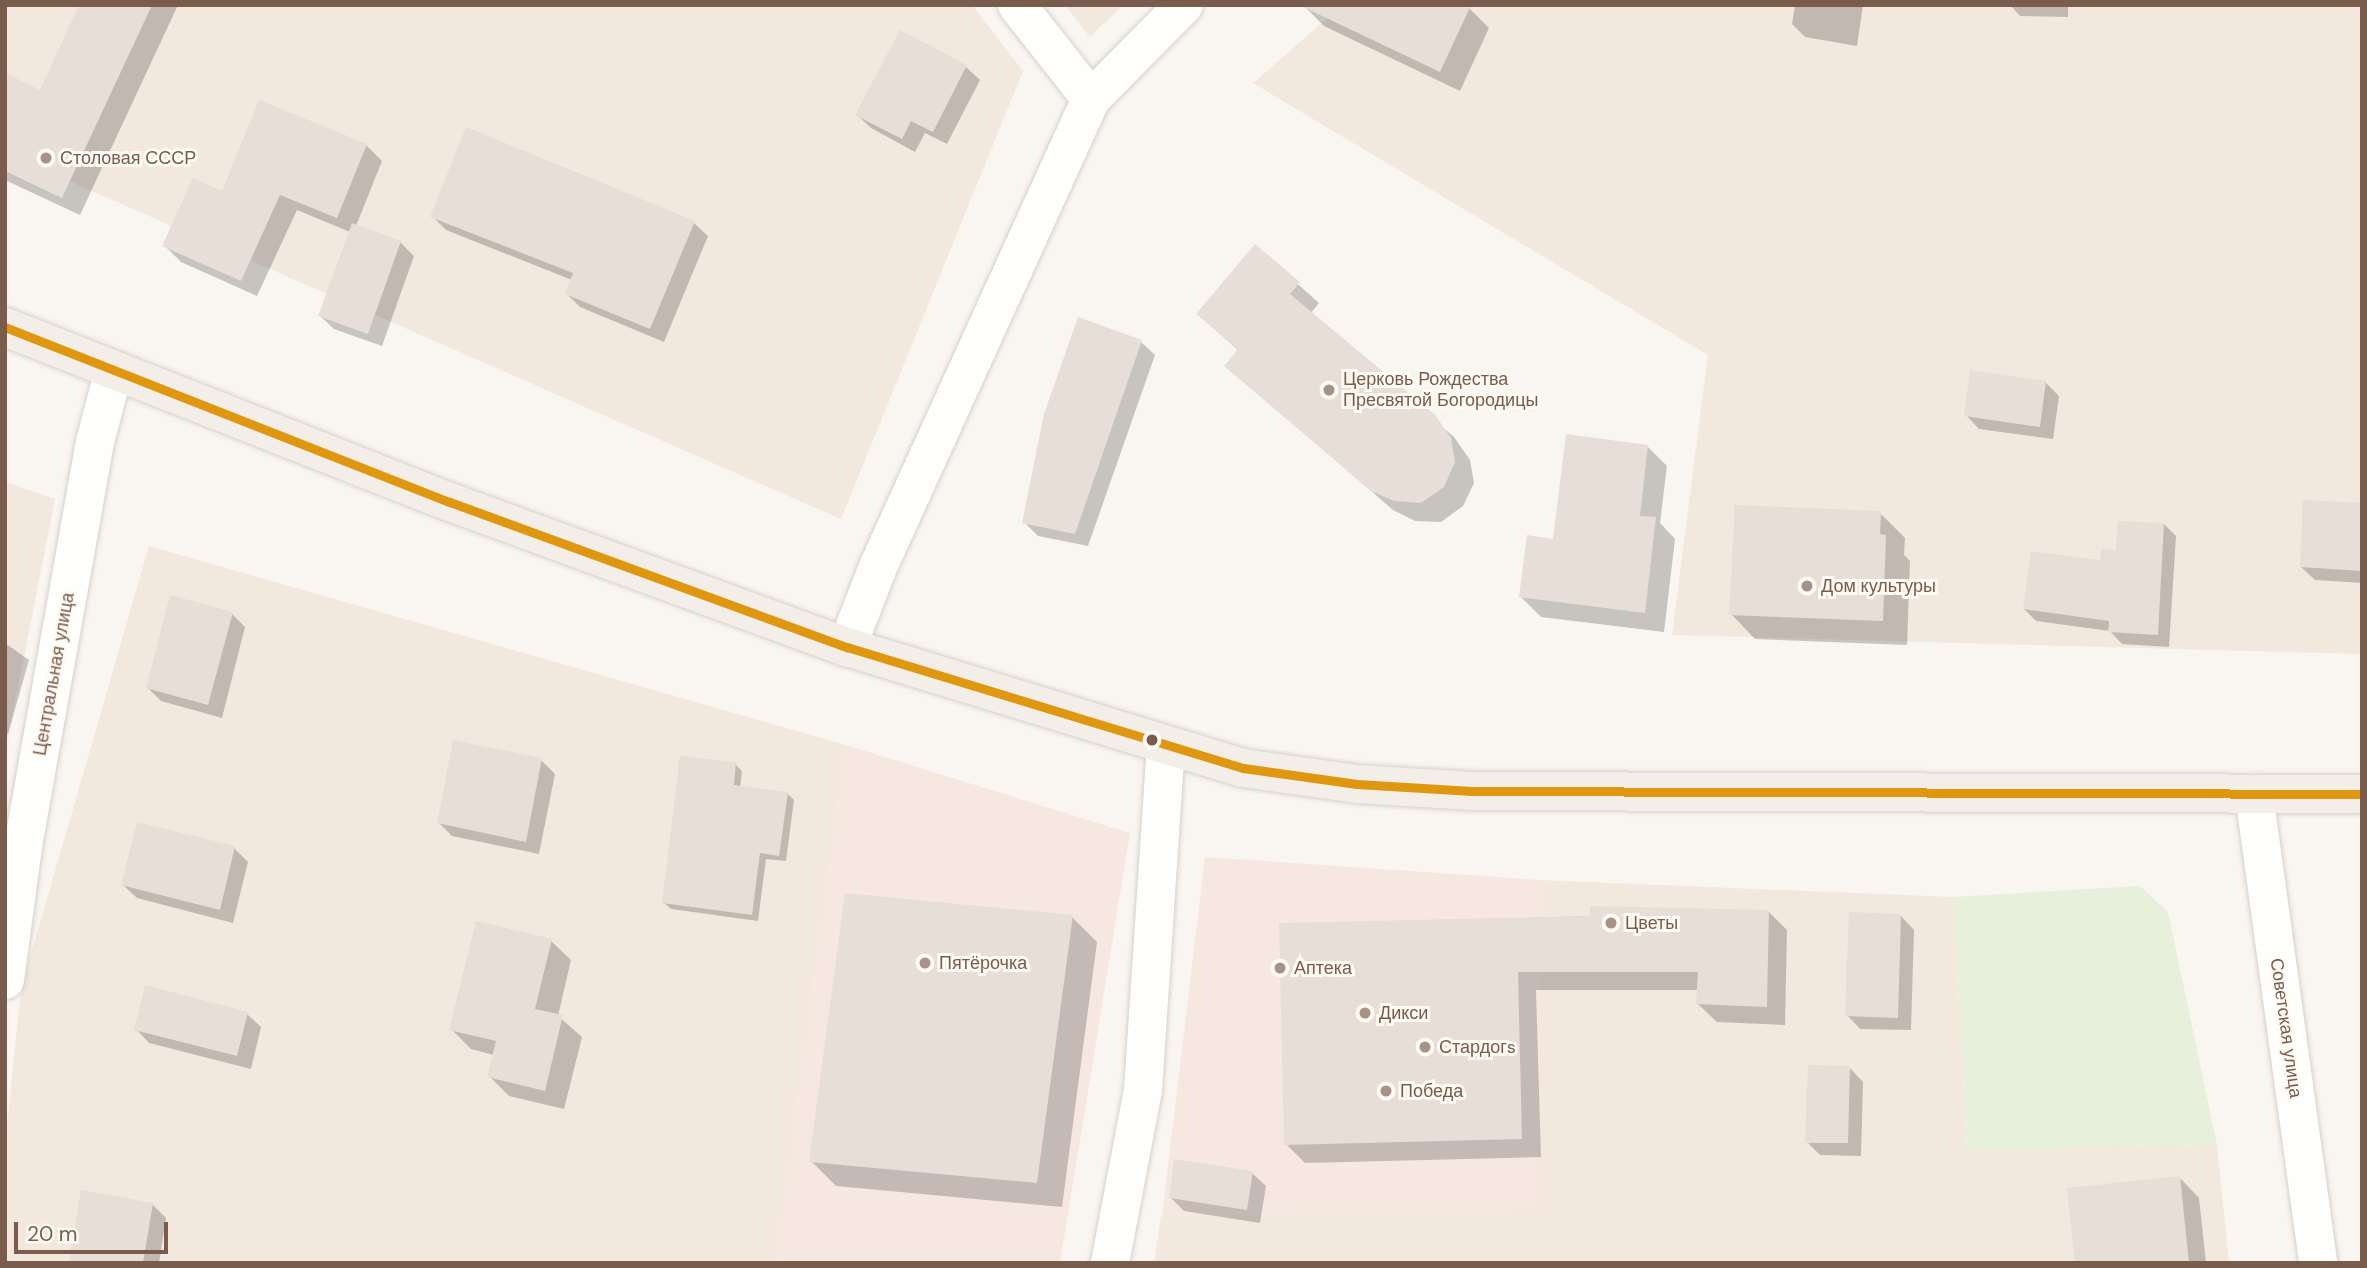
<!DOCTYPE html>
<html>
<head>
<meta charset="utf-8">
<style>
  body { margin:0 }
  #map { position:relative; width:2367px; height:1268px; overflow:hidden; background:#f9f5f0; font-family:"DM Sans",sans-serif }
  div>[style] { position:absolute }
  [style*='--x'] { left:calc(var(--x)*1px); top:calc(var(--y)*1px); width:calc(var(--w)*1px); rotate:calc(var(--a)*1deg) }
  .residential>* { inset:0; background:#f2e8de }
  .commercial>* { inset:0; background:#f6e8e1 }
  .green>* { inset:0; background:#e7f0db }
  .shadow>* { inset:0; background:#0003 }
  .building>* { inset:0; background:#e6ded7 }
  .roads { filter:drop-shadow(0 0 2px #d7d1cb) drop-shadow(0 0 2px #d7d1cb) }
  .street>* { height:38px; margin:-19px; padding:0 19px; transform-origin:19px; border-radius:19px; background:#fefefd }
  .secondary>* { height:38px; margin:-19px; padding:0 19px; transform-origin:19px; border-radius:19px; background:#fefefd }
  .primary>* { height:38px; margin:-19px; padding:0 19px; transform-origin:19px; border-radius:19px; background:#f3eee8 }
  .bus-1>* { height:9px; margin:-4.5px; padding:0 4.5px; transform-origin:4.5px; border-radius:4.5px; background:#de970f }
  .dots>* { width:19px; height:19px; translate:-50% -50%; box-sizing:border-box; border:4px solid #fffaf3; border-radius:50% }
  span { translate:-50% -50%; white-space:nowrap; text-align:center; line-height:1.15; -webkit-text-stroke:6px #fffaf3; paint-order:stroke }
  .poi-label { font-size:18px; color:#7a5c4d }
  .left { translate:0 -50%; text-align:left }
  .street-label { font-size:18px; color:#7a5c4d }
  .frame { position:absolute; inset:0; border:7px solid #7a5c4d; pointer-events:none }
  .scale { position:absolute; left:14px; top:1222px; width:154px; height:32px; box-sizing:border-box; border:4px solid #7a5c4d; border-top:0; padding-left:9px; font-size:21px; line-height:24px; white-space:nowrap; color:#7a5c4d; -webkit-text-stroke:5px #fffaf3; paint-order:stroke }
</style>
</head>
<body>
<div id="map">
  <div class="residential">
    <i style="clip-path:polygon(5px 5px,972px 5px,1023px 71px,841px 519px,5px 153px)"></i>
    <i style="clip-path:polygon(1065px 5px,1123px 5px,1090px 37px)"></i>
    <i style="clip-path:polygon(1343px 5px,2362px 5px,2362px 654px,1672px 635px,1708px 355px,1253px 83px)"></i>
    <i style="clip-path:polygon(5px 482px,55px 499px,5px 753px)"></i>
    <i style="clip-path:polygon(149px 546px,846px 745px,776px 1263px,5px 1263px,5px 1145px,21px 989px)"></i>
    <i style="clip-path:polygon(1540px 880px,1953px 897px,1967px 1150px,2217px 1145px,2229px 1263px,1154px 1263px,1161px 1216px,1538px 1210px)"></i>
  </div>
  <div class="commercial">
    <i style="clip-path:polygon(846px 745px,1130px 833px,1060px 1263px,776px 1263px)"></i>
    <i style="clip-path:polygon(1205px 857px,1540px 880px,1539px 1211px,1162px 1216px)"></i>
  </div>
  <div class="green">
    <i style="clip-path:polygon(2140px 886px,2168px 912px,2217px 1145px,1967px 1150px,1953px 897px)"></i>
  </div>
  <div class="shadow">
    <i style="clip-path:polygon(81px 5px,178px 5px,80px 215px,5px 180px,5px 75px,41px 93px)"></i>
    <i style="clip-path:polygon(1795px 5px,1863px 5px,1857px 46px,1805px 37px,1792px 24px)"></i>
    <i style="clip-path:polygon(2010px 5px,2068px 5px,2068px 17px,2020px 16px)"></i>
    <i style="clip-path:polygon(1304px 6px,1469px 8px,1489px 28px,1460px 91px,1324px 26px)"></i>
    <i style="clip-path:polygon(900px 32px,966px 67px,980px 80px,947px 144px,925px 133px,915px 152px,871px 128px,857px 115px)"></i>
    <i style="clip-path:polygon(366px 145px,382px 161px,356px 226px,401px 243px,414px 256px,382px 346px,334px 329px,320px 316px,350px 232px,297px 210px,257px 296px,181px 262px,164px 245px,223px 193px)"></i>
    <i style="clip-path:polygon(432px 216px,694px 223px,708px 236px,664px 342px,580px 307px,567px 294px,572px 280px,446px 230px)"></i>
    <i style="clip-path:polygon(1255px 246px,1319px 303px,1310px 314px,1454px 437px,1470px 460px,1474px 483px,1463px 506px,1441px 522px,1415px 521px,1393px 510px,1227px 366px,1239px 351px,1198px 314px)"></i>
    <i style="clip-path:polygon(1079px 320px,1141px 342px,1155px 355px,1088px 546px,1038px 536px,1024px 522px)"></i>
    <i style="clip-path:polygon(2045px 382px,2059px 396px,2053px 439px,1979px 429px,1966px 415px)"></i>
    <i style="clip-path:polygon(1647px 446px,1667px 466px,1660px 523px,1675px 539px,1664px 632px,1541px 617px,1521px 597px,1554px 541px)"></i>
    <i style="clip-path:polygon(2362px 505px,2362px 583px,2315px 580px,2301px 567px)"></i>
    <i style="clip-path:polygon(1880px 513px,1905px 538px,1904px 555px,1910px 561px,1907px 645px,1755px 639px,1731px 614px)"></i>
    <i style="clip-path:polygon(2164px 524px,2176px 536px,2169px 647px,2122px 644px,2110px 631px,2036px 621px,2024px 609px)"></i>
    <i style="clip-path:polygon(232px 614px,245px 627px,222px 718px,161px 701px,148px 688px)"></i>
    <i style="clip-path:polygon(5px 643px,29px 660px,8px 734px,5px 733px)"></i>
    <i style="clip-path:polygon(541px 760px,555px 774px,539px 854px,452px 836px,439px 823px)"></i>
    <i style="clip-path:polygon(735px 764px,742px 771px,740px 788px,787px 793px,794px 800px,786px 861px,766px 859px,758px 921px,671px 909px,664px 903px)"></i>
    <i style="clip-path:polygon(234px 848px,248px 862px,233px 923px,137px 898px,123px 885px)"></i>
    <i style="clip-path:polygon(1768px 911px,1787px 930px,1785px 1025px,1717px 1022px,1698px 1004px,1699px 990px,1536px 990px,1541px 1157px,1305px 1163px,1286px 1144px,1281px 925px)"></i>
    <i style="clip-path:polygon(1901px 916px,1914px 930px,1911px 1030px,1860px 1029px,1847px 1015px)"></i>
    <i style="clip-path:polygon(1072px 917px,1097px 942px,1062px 1207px,836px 1186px,811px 1161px)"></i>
    <i style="clip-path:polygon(551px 941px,571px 960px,558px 1016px,582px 1037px,564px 1109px,509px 1096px,489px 1076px,494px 1055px,471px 1049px,451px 1029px)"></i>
    <i style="clip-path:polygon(247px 1014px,261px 1027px,251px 1069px,149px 1043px,136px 1029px)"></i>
    <i style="clip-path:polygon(1850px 1068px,1863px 1082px,1861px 1156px,1820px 1155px,1807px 1142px)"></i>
    <i style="clip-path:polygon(1252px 1173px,1266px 1186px,1260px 1223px,1184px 1211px,1171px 1198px)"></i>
    <i style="clip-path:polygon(2180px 1178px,2199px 1198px,2206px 1263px,2077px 1263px)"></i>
    <i style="clip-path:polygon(152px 1204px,166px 1218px,159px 1263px,71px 1263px)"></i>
  </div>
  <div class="building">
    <i style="clip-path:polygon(79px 5px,152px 5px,62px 198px,5px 171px,5px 73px,40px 90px)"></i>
    <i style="clip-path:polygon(1299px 5px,1471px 5px,1440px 72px)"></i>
    <i style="clip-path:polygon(900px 30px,967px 65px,933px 132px,911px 121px,902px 139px,855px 115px)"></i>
    <i style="clip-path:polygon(259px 100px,367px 144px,337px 218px,280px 195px,241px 281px,162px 246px,193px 178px,222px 191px)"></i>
    <i style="clip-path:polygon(466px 127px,695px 221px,650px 329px,565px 294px,573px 273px,430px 217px)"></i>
    <i style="clip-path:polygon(352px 223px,401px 241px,368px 334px,318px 316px)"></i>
    <i style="clip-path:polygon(1255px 244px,1300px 282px,1290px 294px,1435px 415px,1451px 438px,1455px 462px,1444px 487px,1421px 503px,1394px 501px,1371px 491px,1224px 366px,1238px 349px,1196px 314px)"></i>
    <i style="clip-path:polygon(1078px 317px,1142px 340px,1075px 534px,1022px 523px,1044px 414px)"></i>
    <i style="clip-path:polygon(1970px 370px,2046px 381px,2040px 427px,1964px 416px)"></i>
    <i style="clip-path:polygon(1566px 434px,1648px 445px,1640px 516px,1656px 517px,1645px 613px,1519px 597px,1527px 535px,1553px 539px)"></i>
    <i style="clip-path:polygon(2303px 500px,2362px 503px,2362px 571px,2300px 567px)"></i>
    <i style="clip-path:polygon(1735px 505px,1881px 511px,1880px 534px,1886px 535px,1883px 621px,1729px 615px)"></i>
    <i style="clip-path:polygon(2118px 521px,2164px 523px,2158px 635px,2108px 632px,2109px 621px,2023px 609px,2031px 551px,2100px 560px,2101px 549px,2116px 550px)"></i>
    <i style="clip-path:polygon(170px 595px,233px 612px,208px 705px,146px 688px)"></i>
    <i style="clip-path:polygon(453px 740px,542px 758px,526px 842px,437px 823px)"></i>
    <i style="clip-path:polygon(680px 756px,736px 762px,734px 785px,788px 792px,779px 856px,760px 853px,752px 915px,662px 903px)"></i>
    <i style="clip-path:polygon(137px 822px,235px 846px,220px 910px,121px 885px)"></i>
    <i style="clip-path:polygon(845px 893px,1073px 915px,1037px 1183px,809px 1162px)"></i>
    <i style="clip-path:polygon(1590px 906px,1769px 910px,1767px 1007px,1696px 1004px,1698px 972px,1518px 972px,1522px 1139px,1284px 1145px,1279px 923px,1590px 916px)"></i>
    <i style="clip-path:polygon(1849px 912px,1901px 914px,1898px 1018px,1845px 1016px)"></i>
    <i style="clip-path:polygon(476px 921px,552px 939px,535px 1009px,563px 1015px,545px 1091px,487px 1077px,496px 1041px,449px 1030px)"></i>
    <i style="clip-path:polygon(145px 985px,248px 1012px,237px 1056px,134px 1030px)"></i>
    <i style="clip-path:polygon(1808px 1065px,1850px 1066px,1848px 1143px,1805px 1143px)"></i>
    <i style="clip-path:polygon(1174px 1159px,1253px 1171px,1247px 1210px,1169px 1198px)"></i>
    <i style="clip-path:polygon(2180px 1176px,2189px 1263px,2075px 1263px,2067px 1188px)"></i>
    <i style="clip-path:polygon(81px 1190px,153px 1203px,143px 1263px,69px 1263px)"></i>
  </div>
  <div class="roads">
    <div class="street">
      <i style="--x:1017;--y:5;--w:120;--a:51.8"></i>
      <i style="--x:847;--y:647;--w:86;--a:-68.8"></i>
      <i style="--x:878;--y:567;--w:514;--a:-65.53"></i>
      <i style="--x:1091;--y:99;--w:132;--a:-45.3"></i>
      <i style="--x:5;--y:980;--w:135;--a:-82.3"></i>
      <i style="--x:23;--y:846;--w:410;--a:-79.9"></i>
      <i style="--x:95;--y:442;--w:74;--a:-75.2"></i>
      <i style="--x:1110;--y:1263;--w:176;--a:-79.2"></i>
      <i style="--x:1143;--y:1090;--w:344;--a:-86.2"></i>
    </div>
    <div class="secondary">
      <i style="--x:2254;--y:794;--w:473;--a:82.2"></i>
    </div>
    <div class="primary">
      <i style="--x:5;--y:327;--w:478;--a:21.5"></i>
      <i style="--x:450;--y:502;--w:423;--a:20.1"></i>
      <i style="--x:847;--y:647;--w:414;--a:17"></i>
      <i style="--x:1243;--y:768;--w:115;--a:8"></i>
      <i style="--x:1357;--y:784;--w:115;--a:3.5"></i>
      <i style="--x:1472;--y:791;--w:890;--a:0.19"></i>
    </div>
  </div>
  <div class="bus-1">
    <i style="--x:5;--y:327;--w:478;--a:21.5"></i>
    <i style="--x:450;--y:502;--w:423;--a:20.1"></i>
    <i style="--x:847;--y:647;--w:414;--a:17"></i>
    <i style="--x:1243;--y:768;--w:115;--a:8"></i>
    <i style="--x:1357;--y:784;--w:115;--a:3.5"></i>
    <i style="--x:1472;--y:791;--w:890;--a:0.19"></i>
  </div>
  <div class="dots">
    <i style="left:46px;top:158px;background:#a69286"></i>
    <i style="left:1329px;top:390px;background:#a69286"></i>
    <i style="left:1807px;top:586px;background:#a69286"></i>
    <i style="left:1152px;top:740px;background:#7a5c4d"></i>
    <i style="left:1611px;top:923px;background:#a69286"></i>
    <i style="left:925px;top:963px;background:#a69286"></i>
    <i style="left:1280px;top:968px;background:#a69286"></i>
    <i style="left:1365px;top:1013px;background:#a69286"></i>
    <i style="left:1425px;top:1047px;background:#a69286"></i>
    <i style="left:1386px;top:1091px;background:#a69286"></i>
  </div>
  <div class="poi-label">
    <span class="left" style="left:60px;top:158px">Столовая СССР</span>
    <span class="left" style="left:1343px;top:390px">Церковь Рождества<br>Пресвятой Богородицы</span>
    <span class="left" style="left:1821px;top:586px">Дом культуры</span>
    <span class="left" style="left:1625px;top:923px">Цветы</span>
    <span class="left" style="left:939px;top:963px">Пятёрочка</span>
    <span class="left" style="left:1294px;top:968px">Аптека</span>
    <span class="left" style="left:1379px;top:1013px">Дикси</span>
    <span class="left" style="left:1439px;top:1047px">Стардогs</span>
    <span class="left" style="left:1400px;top:1091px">Победа</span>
  </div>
  <div class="street-label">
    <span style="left:54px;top:674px;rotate:-80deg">Центральная улица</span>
    <span style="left:2286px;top:1028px;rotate:82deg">Советская улица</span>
  </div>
  <div class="frame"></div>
  <div class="scale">20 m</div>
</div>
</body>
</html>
